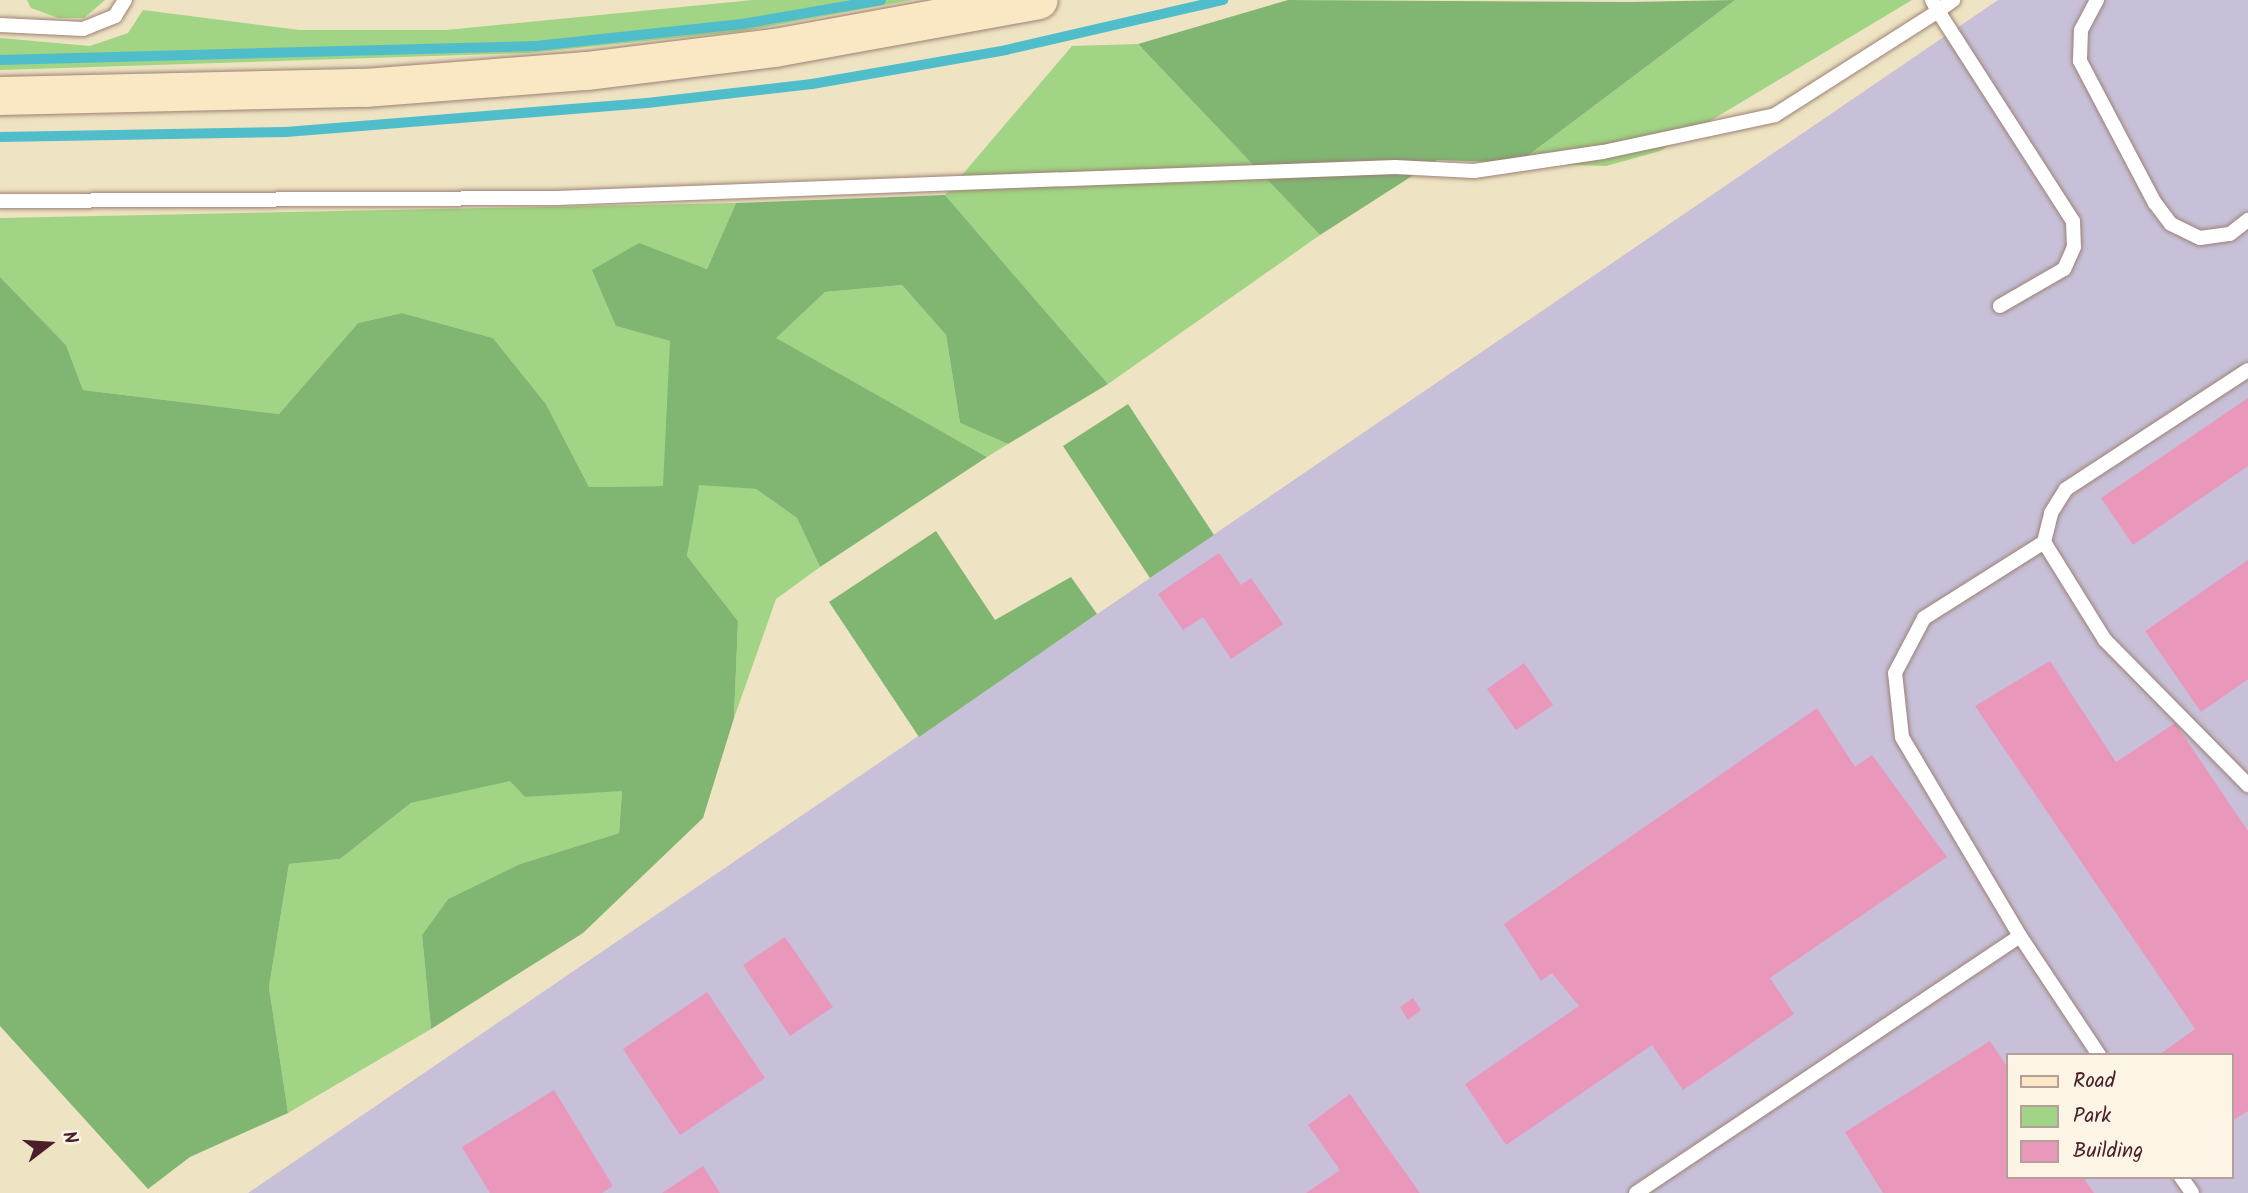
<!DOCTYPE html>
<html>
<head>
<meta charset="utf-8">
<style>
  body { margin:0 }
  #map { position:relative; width:2248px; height:1193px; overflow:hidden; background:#eee3c2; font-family:Kalam,sans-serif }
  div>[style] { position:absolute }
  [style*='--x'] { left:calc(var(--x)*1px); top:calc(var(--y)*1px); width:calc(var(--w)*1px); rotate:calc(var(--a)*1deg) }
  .industrial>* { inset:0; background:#c7c0d8 }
  .green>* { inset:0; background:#a1d484 }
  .forest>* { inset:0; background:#80b672 }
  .stream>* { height:10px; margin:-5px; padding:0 5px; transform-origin:5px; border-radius:5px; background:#50bdca }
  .building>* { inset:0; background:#ea97bc }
  .roads { filter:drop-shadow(0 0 2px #9c8176) drop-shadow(0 0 2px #9c8176) }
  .service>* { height:14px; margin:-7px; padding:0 7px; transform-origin:7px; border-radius:7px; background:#fff }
  .secondary>* { height:38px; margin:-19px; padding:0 19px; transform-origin:19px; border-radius:19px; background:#fae7c3 }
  span { translate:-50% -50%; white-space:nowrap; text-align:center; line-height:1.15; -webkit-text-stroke:5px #fcf5e5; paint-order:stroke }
  .legend { position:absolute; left:2006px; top:1053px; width:228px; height:126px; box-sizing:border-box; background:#fcf5e5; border:2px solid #b59f9b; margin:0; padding:9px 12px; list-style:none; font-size:21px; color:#4a1f2b }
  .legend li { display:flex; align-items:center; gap:14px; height:35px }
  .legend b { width:35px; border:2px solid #b59f9b }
  .north { position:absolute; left:14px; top:1109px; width:70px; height:70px; -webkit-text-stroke:5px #fcf5e5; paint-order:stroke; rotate:73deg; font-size:19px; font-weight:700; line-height:28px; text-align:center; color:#4a1f2b }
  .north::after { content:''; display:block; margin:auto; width:24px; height:32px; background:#4a1f2b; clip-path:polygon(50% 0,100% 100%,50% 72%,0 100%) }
</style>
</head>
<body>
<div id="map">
  <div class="industrial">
    <i style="clip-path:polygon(evenodd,1998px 0,2248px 0,2248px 1193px,248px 1193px,1998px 0,2008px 1055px,2232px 1055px,2232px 1177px,2008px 1177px,2008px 1055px)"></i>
  </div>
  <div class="green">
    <i style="clip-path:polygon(27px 0,105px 0,84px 18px,58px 18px,31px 8px)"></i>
    <i style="clip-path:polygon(753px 0,912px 0,743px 31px,529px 53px,0 70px,0 38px,90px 46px,128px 33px,143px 10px,299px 30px,446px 30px)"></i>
    <i style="clip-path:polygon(1735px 0,1912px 0,1660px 151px,1606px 166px,1518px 163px)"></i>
    <i style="clip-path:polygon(1138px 44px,1320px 235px,1108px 384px,945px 195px,1072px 46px)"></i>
    <i style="clip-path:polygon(736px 203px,707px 269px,639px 244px,616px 326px,671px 341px,664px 486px,589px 487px,546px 404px,493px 338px,402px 313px,358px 323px,279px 414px,190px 403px,83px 390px,66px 345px,0 277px,0 218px)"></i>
    <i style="clip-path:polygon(902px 285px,946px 335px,960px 423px,1008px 444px,987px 457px,775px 338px,825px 292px)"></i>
    <i style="clip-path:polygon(698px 484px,756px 489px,797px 518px,820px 567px,776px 599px,734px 718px,738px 621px,687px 556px)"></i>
    <i style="clip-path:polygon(510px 780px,525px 797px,622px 790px,619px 833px,520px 864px,448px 899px,422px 935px,431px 1029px,288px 1113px,269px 987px,289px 864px,340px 859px,411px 803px)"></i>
  </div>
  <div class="forest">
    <i style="clip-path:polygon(1288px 0,1630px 2px,1735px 0,1518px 163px,1437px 160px,1320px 235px,1138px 44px)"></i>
    <i style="clip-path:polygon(945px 195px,1108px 384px,1008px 444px,960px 423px,946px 335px,902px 285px,825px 292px,776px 338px,987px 457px,820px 567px,797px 518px,756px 489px,699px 485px,687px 556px,738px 621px,734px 718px,703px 818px,583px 933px,431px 1029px,422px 935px,448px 899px,520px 864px,619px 833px,622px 791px,525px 797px,510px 781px,411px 803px,340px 859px,289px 864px,269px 987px,288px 1113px,190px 1157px,148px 1189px,0 1026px,0 277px,66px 345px,83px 390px,190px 403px,279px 414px,358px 323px,402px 313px,493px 338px,546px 404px,589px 487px,663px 486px,670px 341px,616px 326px,592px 270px,639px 243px,707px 269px,736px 203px)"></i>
    <i style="clip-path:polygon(1128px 404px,1214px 535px,1150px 578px,1063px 446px)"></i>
    <i style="clip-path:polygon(936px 531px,995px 620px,1071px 577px,1097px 614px,919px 737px,829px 602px)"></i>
  </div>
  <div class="stream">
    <i style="--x:0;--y:60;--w:536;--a:-1.5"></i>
    <i style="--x:536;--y:46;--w:207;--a:-6.1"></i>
    <i style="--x:742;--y:24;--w:141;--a:-9.8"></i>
    <i style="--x:0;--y:137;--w:286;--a:-1"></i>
    <i style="--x:286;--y:132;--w:362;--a:-4.6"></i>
    <i style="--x:647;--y:103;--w:166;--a:-6.6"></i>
    <i style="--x:812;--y:84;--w:197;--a:-9.9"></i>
    <i style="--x:1006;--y:50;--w:223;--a:-13"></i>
  </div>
  <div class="building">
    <i style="clip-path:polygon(2248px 398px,2248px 466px,2133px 545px,2101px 498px)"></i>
    <i style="clip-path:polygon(1219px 553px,1241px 585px,1251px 578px,1283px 624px,1231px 659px,1203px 617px,1183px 630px,1158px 594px)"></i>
    <i style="clip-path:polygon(2248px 560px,2248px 679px,2201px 712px,2145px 631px)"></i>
    <i style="clip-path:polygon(2050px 661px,2116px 762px,2175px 723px,2248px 831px,2248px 1111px,2232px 1121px,2232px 1055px,2159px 1055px,2195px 1029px,1975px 706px)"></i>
    <i style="clip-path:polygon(1524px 663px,1553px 705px,1516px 730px,1487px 689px)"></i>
    <i style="clip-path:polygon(1817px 708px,1855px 767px,1872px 755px,1947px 857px,1770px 978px,1794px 1014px,1683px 1090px,1652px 1045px,1506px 1145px,1465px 1084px,1579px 1006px,1552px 973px,1541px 981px,1504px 924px)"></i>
    <i style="clip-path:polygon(785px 937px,833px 1007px,790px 1036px,743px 965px)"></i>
    <i style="clip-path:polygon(707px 992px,765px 1078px,680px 1135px,623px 1049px)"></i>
    <i style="clip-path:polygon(1413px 998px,1421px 1010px,1408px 1020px,1400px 1007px)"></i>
    <i style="clip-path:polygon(1990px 1041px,2008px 1068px,2008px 1177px,2083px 1177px,2094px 1193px,1883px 1193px,1845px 1132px)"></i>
    <i style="clip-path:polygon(554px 1090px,613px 1186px,602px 1193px,490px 1193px,462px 1147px)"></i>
    <i style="clip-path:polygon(1350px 1094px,1382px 1140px,1420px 1193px,1306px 1193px,1340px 1170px,1308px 1125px)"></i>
    <i style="clip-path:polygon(703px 1166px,720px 1193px,662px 1193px)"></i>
  </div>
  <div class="roads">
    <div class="service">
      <i style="--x:1932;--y:0;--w:13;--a:61"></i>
      <i style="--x:1938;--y:11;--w:19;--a:-36"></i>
      <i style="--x:2097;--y:0;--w:34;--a:118"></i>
      <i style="--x:2081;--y:30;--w:31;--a:92"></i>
      <i style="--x:2080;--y:61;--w:161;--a:62.2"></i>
      <i style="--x:2155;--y:203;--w:26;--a:53"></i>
      <i style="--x:2171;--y:224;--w:32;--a:26"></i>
      <i style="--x:2200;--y:238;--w:30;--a:-8"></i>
      <i style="--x:2230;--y:234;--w:23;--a:-38"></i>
      <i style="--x:0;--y:25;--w:83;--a:2.8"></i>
      <i style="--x:83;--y:29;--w:35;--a:-22"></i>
      <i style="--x:115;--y:16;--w:19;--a:-58"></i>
      <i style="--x:0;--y:201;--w:556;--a:-0.31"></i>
      <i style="--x:556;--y:198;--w:840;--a:-2.12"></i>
      <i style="--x:1395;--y:167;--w:79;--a:2.9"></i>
      <i style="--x:1474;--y:171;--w:130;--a:-8.4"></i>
      <i style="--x:1603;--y:152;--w:176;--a:-12.1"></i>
      <i style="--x:1775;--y:115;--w:193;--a:-32.5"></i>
      <i style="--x:1938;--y:11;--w:250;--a:57.3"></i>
      <i style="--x:2073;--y:221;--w:26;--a:88"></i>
      <i style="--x:2074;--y:247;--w:24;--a:114"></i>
      <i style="--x:2064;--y:269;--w:74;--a:150"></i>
      <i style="--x:2044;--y:542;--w:30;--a:-76"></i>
      <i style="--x:2051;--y:513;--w:28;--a:-58"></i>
      <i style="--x:2066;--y:489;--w:217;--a:-33.2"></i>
      <i style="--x:2020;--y:936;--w:231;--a:-120.7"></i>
      <i style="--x:1902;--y:737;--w:64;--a:-96.2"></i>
      <i style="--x:1895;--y:673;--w:62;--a:-62.2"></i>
      <i style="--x:1924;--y:618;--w:142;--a:-32.3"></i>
      <i style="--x:2044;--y:542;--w:115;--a:58.1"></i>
      <i style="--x:2105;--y:640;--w:204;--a:45.4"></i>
      <i style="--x:2181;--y:1177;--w:19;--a:55"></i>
      <i style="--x:1636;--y:1193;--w:462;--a:-33.8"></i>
      <i style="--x:2020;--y:936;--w:143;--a:56.4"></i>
    </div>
    <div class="secondary">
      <i style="--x:0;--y:96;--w:365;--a:-1.3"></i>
      <i style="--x:365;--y:88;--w:223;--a:-4.4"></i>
      <i style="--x:587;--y:71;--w:189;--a:-7"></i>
      <i style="--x:775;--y:48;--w:268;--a:-10.3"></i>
    </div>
  </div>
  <ul class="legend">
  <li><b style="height:9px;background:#fae7c3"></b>Road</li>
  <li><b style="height:19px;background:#a1d484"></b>Park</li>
  <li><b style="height:19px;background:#ea97bc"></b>Building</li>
  </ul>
  <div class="north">N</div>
</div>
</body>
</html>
